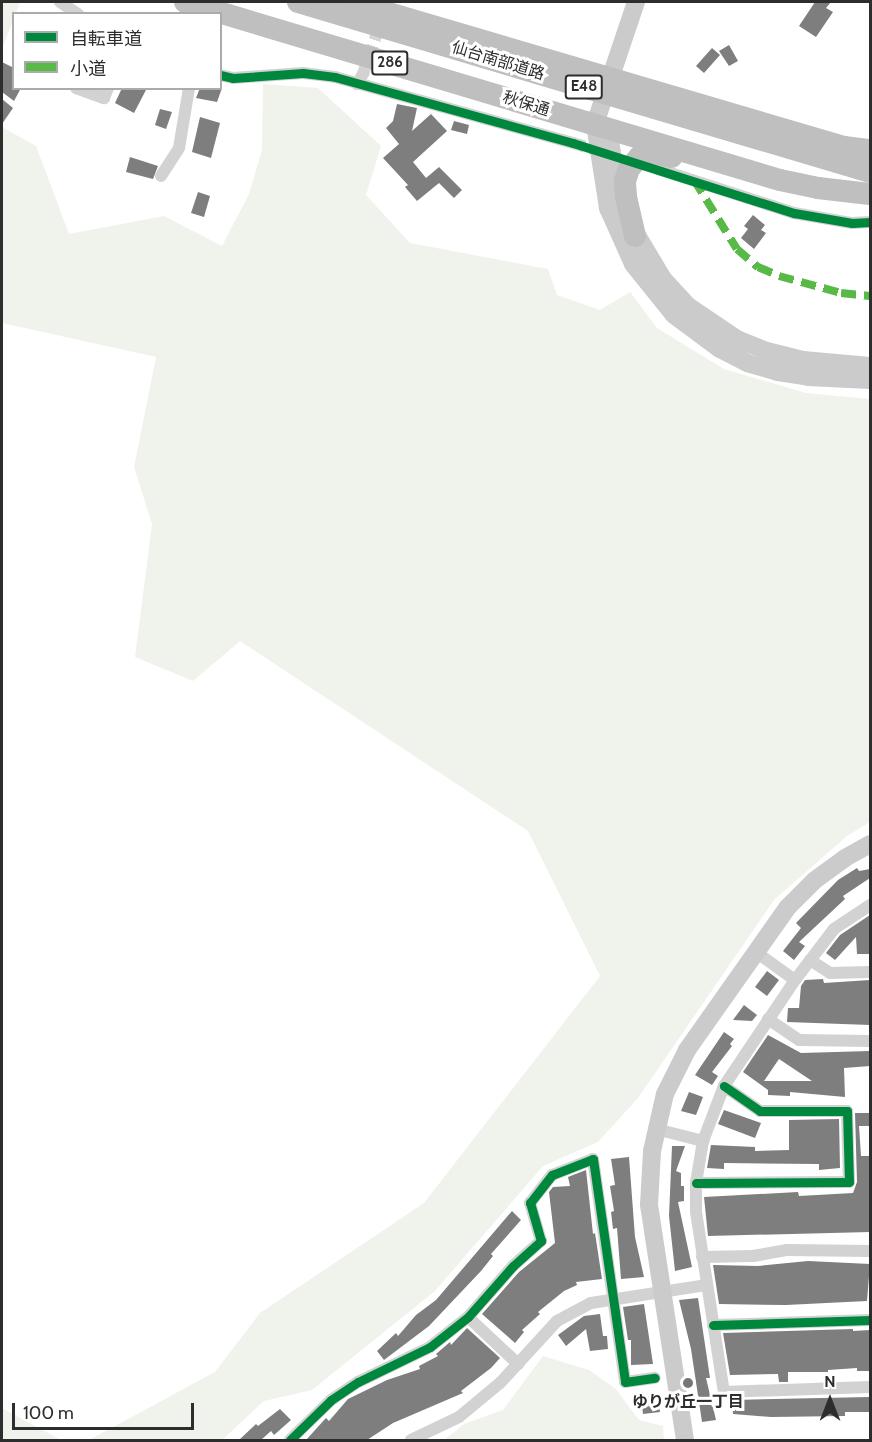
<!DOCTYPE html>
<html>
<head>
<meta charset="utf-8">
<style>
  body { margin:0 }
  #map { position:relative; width:872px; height:1442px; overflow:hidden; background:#fff; font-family:Cabin,"Noto Sans JP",sans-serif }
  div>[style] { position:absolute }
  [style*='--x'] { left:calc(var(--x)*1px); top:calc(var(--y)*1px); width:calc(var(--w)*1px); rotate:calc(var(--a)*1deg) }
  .green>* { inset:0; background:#f0f3eb }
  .building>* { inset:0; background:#7e7e7e }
  .street-tunnel>* { height:12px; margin-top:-6px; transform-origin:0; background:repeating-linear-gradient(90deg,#d5d5d5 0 12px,transparent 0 18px) }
  .street>* { height:12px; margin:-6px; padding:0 6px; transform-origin:6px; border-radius:6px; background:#d2d2d2 }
  .secondary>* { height:18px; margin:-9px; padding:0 9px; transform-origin:9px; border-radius:9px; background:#cbcbcb }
  .highway>* { height:22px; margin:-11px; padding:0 11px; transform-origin:11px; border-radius:11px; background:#bfbfbf }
  .highway-bridge>* { height:22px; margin:-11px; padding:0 11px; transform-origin:11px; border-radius:11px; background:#bfbfbf }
  .quiet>* { height:8px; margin-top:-4px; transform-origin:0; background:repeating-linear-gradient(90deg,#58b947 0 15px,transparent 0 23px) }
  .cycleway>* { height:9px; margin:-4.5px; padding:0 4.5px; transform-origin:4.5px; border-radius:4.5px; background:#00873e }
  .dots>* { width:16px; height:16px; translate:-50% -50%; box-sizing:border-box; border:3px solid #fff; border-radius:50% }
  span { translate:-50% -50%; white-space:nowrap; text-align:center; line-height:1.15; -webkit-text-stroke:6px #fff; paint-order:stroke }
  .shield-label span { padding:2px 4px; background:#fff; border:2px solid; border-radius:4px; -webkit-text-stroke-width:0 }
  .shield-label { font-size:15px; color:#2d2d2d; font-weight:700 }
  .street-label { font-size:16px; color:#2d2d2d }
  .poi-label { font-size:16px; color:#2d2d2d; font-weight:700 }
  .frame { position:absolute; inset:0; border:3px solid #2d2d2d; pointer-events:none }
  .legend { position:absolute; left:12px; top:12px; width:210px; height:78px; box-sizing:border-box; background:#fff; border:2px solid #ababab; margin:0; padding:8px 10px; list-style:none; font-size:18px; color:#2d2d2d }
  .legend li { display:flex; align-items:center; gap:12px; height:30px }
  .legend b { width:30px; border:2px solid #ababab }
  .north { position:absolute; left:800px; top:1370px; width:60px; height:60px; -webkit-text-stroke:4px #fff; paint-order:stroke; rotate:0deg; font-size:16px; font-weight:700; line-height:24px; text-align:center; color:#2d2d2d }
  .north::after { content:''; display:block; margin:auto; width:21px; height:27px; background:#2d2d2d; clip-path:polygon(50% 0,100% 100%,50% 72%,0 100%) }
  .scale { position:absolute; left:12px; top:1403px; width:182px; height:27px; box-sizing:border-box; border:3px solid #2d2d2d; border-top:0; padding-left:8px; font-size:18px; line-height:21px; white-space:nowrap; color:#2d2d2d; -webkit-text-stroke:4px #fff; paint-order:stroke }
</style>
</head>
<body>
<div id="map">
  <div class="green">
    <i style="clip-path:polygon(2px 2px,20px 2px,2px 49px)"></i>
    <i style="clip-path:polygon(263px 84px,318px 88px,381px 146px,366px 195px,410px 243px,548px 269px,557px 295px,600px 310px,630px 292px,657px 328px,724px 369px,806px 393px,870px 399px,870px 822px,847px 836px,774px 900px,638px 1098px,598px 1142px,543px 1166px,435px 1291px,312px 1390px,264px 1401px,222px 1440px,89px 1440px,215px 1372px,260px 1313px,424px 1203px,600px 976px,528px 831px,240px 641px,193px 681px,135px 657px,152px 524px,134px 467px,156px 357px,2px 323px,2px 127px,36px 146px,69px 234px,164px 216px,222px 246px,249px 194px,262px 150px)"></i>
    <i style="clip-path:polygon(543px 1356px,589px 1370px,616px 1389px,639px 1420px,663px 1426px,664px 1440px,444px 1440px,464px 1424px,503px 1410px)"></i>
    <i style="clip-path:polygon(2px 1408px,61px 1440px,2px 1440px)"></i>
  </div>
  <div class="building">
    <i style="clip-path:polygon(815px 2px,831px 2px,826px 8px,833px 12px,816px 37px,799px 26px)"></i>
    <i style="clip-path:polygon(729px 45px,738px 61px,729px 66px,719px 51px)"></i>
    <i style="clip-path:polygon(712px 48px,720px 55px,704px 73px,696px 66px)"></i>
    <i style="clip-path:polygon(2px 62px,14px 68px,14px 88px,21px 88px,14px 101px,2px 92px)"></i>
    <i style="clip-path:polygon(122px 88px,147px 88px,134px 113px,115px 103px)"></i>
    <i style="clip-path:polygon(200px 88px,222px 88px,217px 102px,196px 98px)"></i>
    <i style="clip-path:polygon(2px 99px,13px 108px,2px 124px)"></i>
    <i style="clip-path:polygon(397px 104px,417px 108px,412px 131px,431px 114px,447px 131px,413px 162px,426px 178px,439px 167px,462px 190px,454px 198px,439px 183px,417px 201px,405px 187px,408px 185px,383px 158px,399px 144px,386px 128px,393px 121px)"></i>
    <i style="clip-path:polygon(160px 109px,172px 112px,166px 129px,155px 125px)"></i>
    <i style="clip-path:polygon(200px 117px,220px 123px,211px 158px,192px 152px)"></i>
    <i style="clip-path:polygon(454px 121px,469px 125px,467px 134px,451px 130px)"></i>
    <i style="clip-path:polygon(130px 157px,158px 166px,153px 179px,126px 172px)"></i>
    <i style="clip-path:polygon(198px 192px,210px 196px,204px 217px,191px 213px)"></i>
    <i style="clip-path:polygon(753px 215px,765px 225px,761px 230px,766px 233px,754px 249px,741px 238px,748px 229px,744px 226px)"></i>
    <i style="clip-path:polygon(857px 868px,859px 871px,870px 869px,870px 878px,843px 896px,845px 899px,799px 942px,805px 946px,794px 960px,783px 951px,801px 928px,796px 923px,838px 880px)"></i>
    <i style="clip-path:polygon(870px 915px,870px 954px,857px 954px,856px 937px,835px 960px,826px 953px,840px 935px)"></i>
    <i style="clip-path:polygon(767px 971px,779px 980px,767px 996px,755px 987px)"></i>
    <i style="clip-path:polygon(823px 979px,824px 983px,870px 980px,870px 1025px,787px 1022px,788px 1008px,799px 1008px,801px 986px,805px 980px)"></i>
    <i style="clip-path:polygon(744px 1005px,757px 1015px,752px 1021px,733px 1020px)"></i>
    <i style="clip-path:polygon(724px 1032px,734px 1039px,730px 1044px,732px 1046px,712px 1072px,718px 1076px,712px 1085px,695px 1075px)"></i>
    <i style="clip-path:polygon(evenodd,768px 1035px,801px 1053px,870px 1051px,870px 1066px,844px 1068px,845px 1097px,790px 1092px,790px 1096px,768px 1095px,768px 1090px,743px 1072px,768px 1035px,779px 1059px,812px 1081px,764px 1081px,779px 1059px)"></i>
    <i style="clip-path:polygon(689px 1092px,703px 1097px,696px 1115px,681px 1111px)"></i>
    <i style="clip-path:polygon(724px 1110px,761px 1123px,755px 1138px,718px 1124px)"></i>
    <i style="clip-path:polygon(855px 1113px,869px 1113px,869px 1126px,859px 1126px,861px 1156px,870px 1156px,870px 1232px,708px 1236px,704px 1197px,798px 1192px,799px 1196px,853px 1193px,857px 1182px)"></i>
    <i style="clip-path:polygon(839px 1119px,840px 1168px,819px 1170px,819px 1164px,724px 1163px,724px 1169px,707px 1168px,711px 1145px,755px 1147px,755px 1151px,789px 1150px,789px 1120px)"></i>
    <i style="clip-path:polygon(672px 1146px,685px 1146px,676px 1171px,681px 1173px,681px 1186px,684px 1186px,684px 1201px,678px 1202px,692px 1267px,675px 1271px,669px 1216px)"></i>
    <i style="clip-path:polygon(629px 1157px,635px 1237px,644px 1277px,621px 1279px,617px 1228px,613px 1229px,611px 1212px,614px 1211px,610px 1186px,615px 1185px,611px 1159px)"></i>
    <i style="clip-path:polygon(586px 1170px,593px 1234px,595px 1233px,602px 1279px,576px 1282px,577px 1285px,564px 1291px,538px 1312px,540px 1314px,522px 1330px,524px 1332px,515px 1343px,482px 1314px,519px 1272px,555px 1243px,549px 1192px,553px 1187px,570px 1186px,568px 1177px)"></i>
    <i style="clip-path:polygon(512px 1211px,521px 1220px,491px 1254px,493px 1256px,481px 1271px,429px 1326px,384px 1360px,377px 1351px,396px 1333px,398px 1336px,416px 1315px,436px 1300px)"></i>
    <i style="clip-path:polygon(808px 1261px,870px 1264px,867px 1301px,786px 1305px,719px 1304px,713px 1265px,758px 1266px)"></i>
    <i style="clip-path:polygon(698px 1298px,710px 1378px,706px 1378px,716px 1420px,702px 1422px,691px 1349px,679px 1300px)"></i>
    <i style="clip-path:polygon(644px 1304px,653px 1364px,631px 1365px,631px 1340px,628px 1340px,623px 1307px)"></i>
    <i style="clip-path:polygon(600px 1314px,603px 1336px,607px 1336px,608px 1349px,590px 1351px,586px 1329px,566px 1346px,558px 1335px,584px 1316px)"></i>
    <i style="clip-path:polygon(467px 1328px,500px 1358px,491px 1368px,461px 1391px,463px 1393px,393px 1423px,367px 1440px,306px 1440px,326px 1418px,329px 1421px,348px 1399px,387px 1380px,420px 1369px,419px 1366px,438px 1356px,436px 1354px,450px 1342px,451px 1345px)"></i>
    <i style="clip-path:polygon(853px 1329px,853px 1331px,870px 1330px,870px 1371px,857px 1371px,857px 1368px,828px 1370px,828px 1372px,788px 1372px,788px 1382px,779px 1382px,778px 1374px,730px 1375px,723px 1333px)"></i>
    <i style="clip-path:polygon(657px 1394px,660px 1412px,643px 1414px,641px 1398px)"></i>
    <i style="clip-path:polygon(870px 1397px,870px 1412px,845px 1412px,845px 1416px,771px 1417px,733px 1414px,732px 1400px)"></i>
    <i style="clip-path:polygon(280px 1409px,291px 1420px,274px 1435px,271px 1431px,261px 1440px,239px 1440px,256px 1424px,258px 1426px)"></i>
  </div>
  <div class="street-tunnel">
    <i style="--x:363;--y:74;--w:53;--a:-71.2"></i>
    <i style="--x:573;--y:143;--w:34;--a:17"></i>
  </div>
  <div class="street">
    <i style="--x:60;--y:2;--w:22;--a:34"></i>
    <i style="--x:220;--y:75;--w:13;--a:13"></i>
    <i style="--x:233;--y:78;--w:70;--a:-4.1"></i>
    <i style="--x:303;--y:73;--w:32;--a:7"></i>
    <i style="--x:335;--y:77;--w:247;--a:15.5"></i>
    <i style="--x:357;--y:84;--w:12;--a:-59"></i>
    <i style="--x:76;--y:88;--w:30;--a:20"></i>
    <i style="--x:104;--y:98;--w:11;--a:-68"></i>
    <i style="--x:658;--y:169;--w:143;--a:17.9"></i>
    <i style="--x:794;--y:213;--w:59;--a:9.8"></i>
    <i style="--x:852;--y:223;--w:18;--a:-3"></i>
    <i style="--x:161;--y:176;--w:33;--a:-57"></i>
    <i style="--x:179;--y:148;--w:61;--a:-80.5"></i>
    <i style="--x:870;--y:905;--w:43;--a:146.3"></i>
    <i style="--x:834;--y:929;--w:64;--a:127.4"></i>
    <i style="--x:795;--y:980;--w:128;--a:123.8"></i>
    <i style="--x:724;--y:1086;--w:59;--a:110.9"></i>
    <i style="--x:703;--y:1141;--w:43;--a:99.5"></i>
    <i style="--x:696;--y:1183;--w:29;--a:90"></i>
    <i style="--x:696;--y:1212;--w:182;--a:81.2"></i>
    <i style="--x:724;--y:1392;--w:146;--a:-2"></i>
    <i style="--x:756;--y:952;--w:48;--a:35.7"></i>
    <i style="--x:810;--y:960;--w:24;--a:33"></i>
    <i style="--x:830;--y:973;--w:40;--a:-1.4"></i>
    <i style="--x:768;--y:1019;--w:37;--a:34"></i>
    <i style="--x:799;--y:1040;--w:71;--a:0.8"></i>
    <i style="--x:656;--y:1129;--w:49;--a:14.3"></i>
    <i style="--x:696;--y:1183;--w:153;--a:-0.4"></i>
    <i style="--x:849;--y:1182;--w:71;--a:-91.6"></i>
    <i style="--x:847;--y:1111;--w:87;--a:180"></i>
    <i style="--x:760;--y:1111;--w:44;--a:-145.2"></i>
    <i style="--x:702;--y:1257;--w:51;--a:-1.1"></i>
    <i style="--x:753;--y:1256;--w:35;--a:-10"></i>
    <i style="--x:787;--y:1250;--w:83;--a:0.7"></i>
    <i style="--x:468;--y:1317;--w:69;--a:43.2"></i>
    <i style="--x:713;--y:1325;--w:157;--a:-1.8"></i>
    <i style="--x:290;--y:1440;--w:57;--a:-44.3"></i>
    <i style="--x:331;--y:1400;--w:32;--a:-34"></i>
    <i style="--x:358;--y:1382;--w:80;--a:-25.9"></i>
    <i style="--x:430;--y:1347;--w:48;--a:-38.3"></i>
    <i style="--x:468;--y:1317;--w:68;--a:-48.6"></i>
    <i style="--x:513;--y:1266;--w:38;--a:-42"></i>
    <i style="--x:541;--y:1241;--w:40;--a:-106"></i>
    <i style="--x:530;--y:1203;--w:36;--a:-52"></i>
    <i style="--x:552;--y:1175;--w:44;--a:-21.3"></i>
    <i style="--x:593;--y:1159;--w:225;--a:81.8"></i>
    <i style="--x:625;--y:1382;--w:30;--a:-8"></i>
    <i style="--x:411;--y:1440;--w:53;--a:-25.6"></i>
    <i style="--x:459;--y:1417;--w:53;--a:-39.7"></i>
    <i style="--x:500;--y:1383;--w:84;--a:-47.4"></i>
    <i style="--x:557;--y:1321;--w:38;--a:-28"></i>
    <i style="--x:591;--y:1303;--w:116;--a:-8.9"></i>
  </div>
  <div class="secondary">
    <i style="--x:636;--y:2;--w:129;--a:108.6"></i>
    <i style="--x:595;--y:124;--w:85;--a:81.2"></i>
    <i style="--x:608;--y:208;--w:61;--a:65.9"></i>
    <i style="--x:633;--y:264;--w:65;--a:51.2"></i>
    <i style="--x:674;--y:315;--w:57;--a:36.5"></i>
    <i style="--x:720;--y:349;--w:30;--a:27"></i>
    <i style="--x:747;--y:363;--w:32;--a:16"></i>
    <i style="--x:778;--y:372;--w:30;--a:9"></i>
    <i style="--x:808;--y:377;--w:62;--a:2.8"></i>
    <i style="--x:610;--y:142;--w:59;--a:79.3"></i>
    <i style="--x:631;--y:225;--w:63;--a:59.3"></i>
    <i style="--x:663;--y:279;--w:37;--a:47"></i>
    <i style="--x:688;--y:306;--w:59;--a:34"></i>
    <i style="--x:737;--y:339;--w:32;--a:22"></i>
    <i style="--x:767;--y:351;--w:37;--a:14"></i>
    <i style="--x:803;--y:360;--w:67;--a:5.1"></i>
    <i style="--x:685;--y:1440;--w:238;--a:-98.7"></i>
    <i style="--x:649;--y:1205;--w:54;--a:-86.8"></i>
    <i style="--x:652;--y:1151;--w:58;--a:-77.2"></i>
    <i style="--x:665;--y:1094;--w:49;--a:-63.4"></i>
    <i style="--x:687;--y:1050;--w:175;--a:-54.8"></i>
    <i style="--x:788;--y:907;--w:38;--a:-45"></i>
    <i style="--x:815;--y:880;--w:37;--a:-36"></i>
    <i style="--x:845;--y:858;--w:29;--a:-29"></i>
  </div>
  <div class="highway">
    <i style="--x:185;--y:2;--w:621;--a:16.66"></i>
    <i style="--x:780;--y:180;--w:39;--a:12"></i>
    <i style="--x:818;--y:188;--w:52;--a:6.6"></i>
    <i style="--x:351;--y:2;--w:514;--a:16.39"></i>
    <i style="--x:844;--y:147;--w:26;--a:7"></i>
    <i style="--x:635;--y:236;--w:40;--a:-103"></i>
    <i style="--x:626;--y:197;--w:16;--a:-94"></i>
    <i style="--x:625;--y:181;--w:13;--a:-72"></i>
    <i style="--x:629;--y:169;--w:16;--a:-50"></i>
    <i style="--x:639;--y:157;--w:15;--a:-16"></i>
    <i style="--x:653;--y:153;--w:19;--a:12"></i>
  </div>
  <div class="highway-bridge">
    <i style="--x:298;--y:2;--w:597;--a:16.55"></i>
  </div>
  <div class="quiet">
    <i style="--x:694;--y:180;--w:81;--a:58.1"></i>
    <i style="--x:737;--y:249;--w:28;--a:41"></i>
    <i style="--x:758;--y:267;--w:23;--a:23"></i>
    <i style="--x:779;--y:276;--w:64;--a:15.3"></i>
    <i style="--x:841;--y:293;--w:29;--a:6"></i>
  </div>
  <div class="cycleway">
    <i style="--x:220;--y:75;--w:13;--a:13"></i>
    <i style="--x:233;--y:78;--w:70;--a:-4.1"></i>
    <i style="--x:303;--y:73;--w:32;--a:7"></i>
    <i style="--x:335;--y:77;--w:247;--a:15.5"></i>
    <i style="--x:573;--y:143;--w:232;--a:17.6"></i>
    <i style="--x:794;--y:213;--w:59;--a:9.8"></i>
    <i style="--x:852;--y:223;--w:18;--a:-3"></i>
    <i style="--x:696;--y:1183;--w:153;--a:-0.4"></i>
    <i style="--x:849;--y:1182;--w:71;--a:-91.6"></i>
    <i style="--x:847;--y:1111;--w:87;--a:180"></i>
    <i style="--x:760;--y:1111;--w:44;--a:-145.2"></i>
    <i style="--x:713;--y:1325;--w:157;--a:-1.8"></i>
    <i style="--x:290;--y:1440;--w:57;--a:-44.3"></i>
    <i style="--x:331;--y:1400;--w:32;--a:-34"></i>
    <i style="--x:358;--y:1382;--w:80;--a:-25.9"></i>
    <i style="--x:430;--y:1347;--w:48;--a:-38.3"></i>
    <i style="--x:468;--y:1317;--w:68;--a:-48.6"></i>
    <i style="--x:513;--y:1266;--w:38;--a:-42"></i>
    <i style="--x:541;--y:1241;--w:40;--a:-106"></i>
    <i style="--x:530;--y:1203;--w:36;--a:-52"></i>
    <i style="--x:552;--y:1175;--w:44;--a:-21.3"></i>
    <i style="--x:593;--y:1159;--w:225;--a:81.8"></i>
    <i style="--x:625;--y:1382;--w:30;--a:-8"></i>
  </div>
  <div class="dots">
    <i style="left:688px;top:1383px;background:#767676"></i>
  </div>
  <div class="shield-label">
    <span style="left:390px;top:63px">286</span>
    <span style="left:584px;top:87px">E48</span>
  </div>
  <div class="street-label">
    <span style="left:498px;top:61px;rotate:17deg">仙台南部道路</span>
    <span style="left:526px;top:104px;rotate:17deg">秋保通</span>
  </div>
  <div class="poi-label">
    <span style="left:688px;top:1402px">ゆりが丘一丁目</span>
  </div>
  <div class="frame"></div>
  <ul class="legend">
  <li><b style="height:8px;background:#00873e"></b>自転車道</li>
  <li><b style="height:8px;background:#58b947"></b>小道</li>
  </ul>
  <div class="north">N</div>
  <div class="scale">100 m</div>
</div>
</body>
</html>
